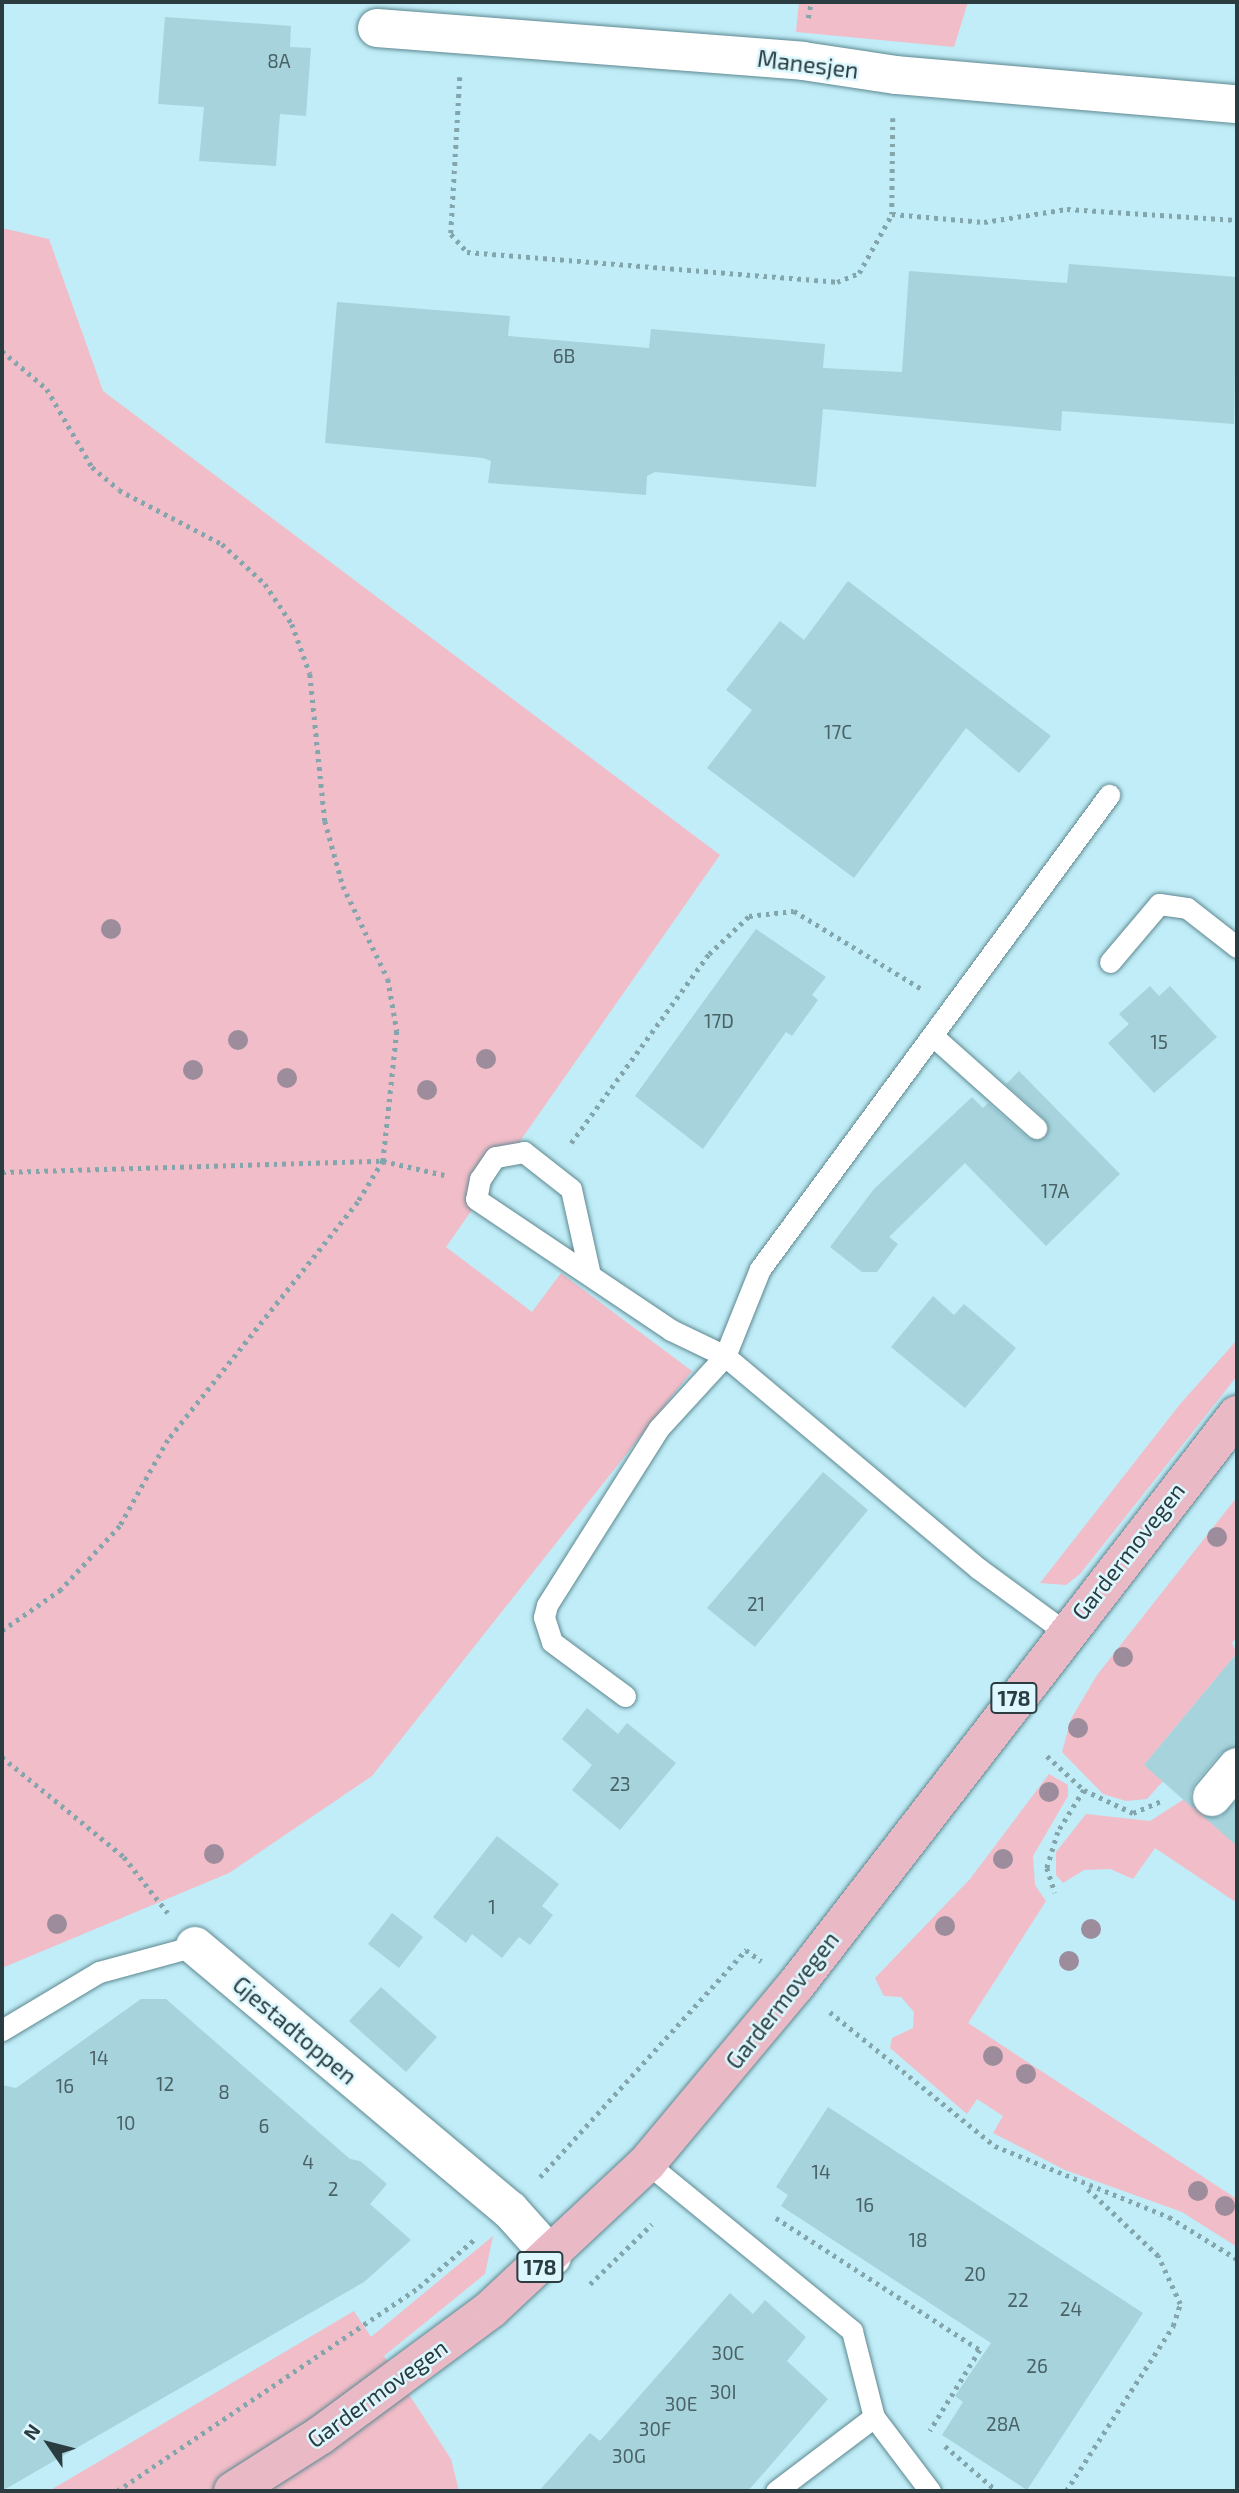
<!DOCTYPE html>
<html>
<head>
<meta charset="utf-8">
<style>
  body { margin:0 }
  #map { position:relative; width:1239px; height:2493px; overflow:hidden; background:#c0edf7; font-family:"Exo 2",sans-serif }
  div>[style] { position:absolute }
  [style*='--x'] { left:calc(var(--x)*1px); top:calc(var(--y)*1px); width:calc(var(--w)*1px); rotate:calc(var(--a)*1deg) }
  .green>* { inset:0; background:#f1bdc8 }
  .building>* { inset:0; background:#a6d3dc }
  .path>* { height:4.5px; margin-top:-2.25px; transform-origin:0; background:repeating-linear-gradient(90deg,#83a5ac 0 3.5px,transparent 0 8.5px) }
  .roads { filter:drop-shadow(0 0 2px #5e8891) drop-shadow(0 0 2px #5e8891) }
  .service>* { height:21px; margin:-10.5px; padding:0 10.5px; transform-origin:10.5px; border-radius:10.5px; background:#fff }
  .minor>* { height:38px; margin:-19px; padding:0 19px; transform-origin:19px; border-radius:19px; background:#fff }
  .primary>* { height:38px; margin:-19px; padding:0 19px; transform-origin:19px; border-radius:19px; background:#e9bac5 }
  .trees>* { width:20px; height:20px; margin:-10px; border-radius:50%; background:#9d8c9b }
  span { translate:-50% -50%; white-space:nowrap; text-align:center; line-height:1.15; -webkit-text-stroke:5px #dcf7fd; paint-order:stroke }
  .number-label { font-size:19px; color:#496266 }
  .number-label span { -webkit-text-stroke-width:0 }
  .shield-label span { padding:2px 5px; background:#dcf7fd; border:2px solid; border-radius:5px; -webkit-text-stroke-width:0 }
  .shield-label { font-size:21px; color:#2a3c3f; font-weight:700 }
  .street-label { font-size:23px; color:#2a3c3f }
  .frame { position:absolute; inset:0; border:4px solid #2a3c3f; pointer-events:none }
  .north { position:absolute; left:14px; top:2409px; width:70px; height:70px; -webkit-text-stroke:5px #dcf7fd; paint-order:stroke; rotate:305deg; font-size:19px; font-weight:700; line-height:28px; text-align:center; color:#2a3c3f }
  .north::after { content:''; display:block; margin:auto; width:24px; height:32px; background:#2a3c3f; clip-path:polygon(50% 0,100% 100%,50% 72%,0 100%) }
</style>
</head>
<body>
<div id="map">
  <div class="green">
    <i style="clip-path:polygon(799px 2px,968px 2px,954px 47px,796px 32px)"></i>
    <i style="clip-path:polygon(2px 228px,49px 239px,103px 391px,720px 855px,446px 1247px,532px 1312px,561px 1273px,692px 1371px,372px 1776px,229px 1873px,2px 1968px)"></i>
    <i style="clip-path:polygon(1237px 1340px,1237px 1376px,1080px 1574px,1066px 1585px,1040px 1583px,1181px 1403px)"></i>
    <i style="clip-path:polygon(1237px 1497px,1237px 1637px,1232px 1643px,1237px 1653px,1144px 1765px,1164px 1780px,1147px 1799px,1126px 1801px,1103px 1794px,1062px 1752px,1071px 1719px,1097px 1675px)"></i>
    <i style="clip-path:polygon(1049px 1774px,1068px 1785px,1068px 1796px,1033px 1856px,1035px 1885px,1046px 1901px,968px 2023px,1237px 2199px,1237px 2247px,1182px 2212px,1065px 2170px,993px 2133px,1003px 2116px,977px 2099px,967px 2114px,890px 2048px,892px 2038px,913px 2028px,914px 2012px,901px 1997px,884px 1996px,875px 1978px,970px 1879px)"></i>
    <i style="clip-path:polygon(1186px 1798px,1237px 1843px,1237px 1903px,1155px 1848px,1133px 1879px,1110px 1869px,1084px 1870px,1063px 1883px,1056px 1875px,1056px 1852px,1086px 1814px,1150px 1821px)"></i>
    <i style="clip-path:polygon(493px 2236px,485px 2274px,384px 2356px,451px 2459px,459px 2491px,49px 2491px,354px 2311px,371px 2337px)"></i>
  </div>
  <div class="building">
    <i style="clip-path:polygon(165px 17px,291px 26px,290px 47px,311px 48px,306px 116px,280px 114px,276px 166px,199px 161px,204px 107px,158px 104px)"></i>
    <i style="clip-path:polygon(1069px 264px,1237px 277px,1234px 424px,1062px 411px,1061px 431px,823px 409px,816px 487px,655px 472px,647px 476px,646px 495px,488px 483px,491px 461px,483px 458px,325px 443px,337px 302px,510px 316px,508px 336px,649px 348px,651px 329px,825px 344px,823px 368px,902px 372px,909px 271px,1067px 283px)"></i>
    <i style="clip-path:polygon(848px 581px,1051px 736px,1019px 773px,966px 728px,854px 878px,707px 768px,752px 710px,726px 690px,780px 621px,804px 640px)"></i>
    <i style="clip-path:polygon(756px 929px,826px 977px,812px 995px,818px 1000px,792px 1036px,786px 1032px,703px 1149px,635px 1096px)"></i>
    <i style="clip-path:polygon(1150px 986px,1159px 996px,1170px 986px,1217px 1037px,1154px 1093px,1108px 1043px,1129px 1024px,1119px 1014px)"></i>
    <i style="clip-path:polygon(1019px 1071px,1120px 1174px,1046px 1246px,965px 1163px,889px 1237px,898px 1244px,877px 1272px,862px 1272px,830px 1247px,874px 1189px,972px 1097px,983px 1108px,988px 1103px,1028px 1138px,1045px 1137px,1045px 1119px,1006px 1084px)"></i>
    <i style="clip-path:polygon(933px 1296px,954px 1315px,964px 1304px,1016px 1348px,965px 1408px,891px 1347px)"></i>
    <i style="clip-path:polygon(823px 1472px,868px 1510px,755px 1647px,707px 1608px)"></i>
    <i style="clip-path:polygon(1237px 1653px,1237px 1746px,1221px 1753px,1195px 1783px,1190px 1794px,1194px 1809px,1144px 1765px)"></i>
    <i style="clip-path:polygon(587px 1708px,618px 1734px,627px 1723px,676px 1763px,620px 1830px,572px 1790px,592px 1765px,562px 1739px)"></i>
    <i style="clip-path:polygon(1237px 1801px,1237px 1846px,1203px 1816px,1220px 1817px)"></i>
    <i style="clip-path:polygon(497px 1836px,559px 1884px,542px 1906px,553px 1915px,530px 1945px,519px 1937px,502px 1958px,472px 1934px,466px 1943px,433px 1917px)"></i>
    <i style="clip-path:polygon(392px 1913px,423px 1937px,399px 1968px,368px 1944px)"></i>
    <i style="clip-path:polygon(381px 1987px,437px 2037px,406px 2072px,349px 2021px)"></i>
    <i style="clip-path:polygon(141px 1999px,166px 1999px,350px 2159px,360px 2161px,387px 2184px,370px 2204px,411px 2240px,364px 2282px,2px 2491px,2px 2085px,16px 2088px)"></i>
    <i style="clip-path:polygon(828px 2107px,1143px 2313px,1027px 2490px,942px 2435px,963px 2402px,955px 2396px,991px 2343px,781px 2206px,788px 2195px,776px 2187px)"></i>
    <i style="clip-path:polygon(730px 2293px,753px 2314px,765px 2300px,806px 2337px,787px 2361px,828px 2399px,748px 2491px,539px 2491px,590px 2433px,600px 2441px)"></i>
  </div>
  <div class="path">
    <i style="--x:808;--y:18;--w:16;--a:-79"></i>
    <i style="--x:460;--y:77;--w:157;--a:93.3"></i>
    <i style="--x:451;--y:234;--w:24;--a:48"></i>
    <i style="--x:467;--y:252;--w:371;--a:4.6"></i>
    <i style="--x:837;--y:282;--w:24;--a:-22"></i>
    <i style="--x:859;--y:273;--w:68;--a:-60.8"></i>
    <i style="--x:893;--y:118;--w:96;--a:90.6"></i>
    <i style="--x:892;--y:214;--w:92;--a:5"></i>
    <i style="--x:984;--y:222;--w:84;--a:-8.9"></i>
    <i style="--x:1067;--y:209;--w:170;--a:3.7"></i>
    <i style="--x:2;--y:351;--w:59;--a:40.2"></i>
    <i style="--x:47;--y:389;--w:90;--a:60"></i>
    <i style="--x:92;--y:467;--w:35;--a:40"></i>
    <i style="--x:119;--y:490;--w:116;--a:27.7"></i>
    <i style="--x:222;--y:544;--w:59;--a:42.9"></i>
    <i style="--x:265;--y:584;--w:48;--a:56"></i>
    <i style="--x:292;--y:624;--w:53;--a:70.2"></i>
    <i style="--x:310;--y:674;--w:148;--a:84.2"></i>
    <i style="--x:325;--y:821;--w:67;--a:74.5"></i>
    <i style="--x:343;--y:886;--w:103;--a:64.2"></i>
    <i style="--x:388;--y:979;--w:53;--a:80.2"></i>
    <i style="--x:397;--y:1031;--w:131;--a:96.1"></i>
    <i style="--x:383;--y:1161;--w:48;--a:121.4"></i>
    <i style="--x:358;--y:1202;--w:305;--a:128.6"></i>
    <i style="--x:168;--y:1440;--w:98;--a:119.2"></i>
    <i style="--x:120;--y:1526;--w:87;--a:132.7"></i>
    <i style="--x:61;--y:1590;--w:72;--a:145.2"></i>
    <i style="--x:571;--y:1143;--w:234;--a:-53.9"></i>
    <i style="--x:709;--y:954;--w:55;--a:-43.5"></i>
    <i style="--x:749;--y:916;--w:45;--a:-6.3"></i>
    <i style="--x:794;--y:911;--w:150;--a:31.4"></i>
    <i style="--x:2;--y:1172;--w:381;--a:-1.7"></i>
    <i style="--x:383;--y:1161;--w:63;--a:12.9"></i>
    <i style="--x:1047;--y:1756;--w:50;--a:42.6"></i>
    <i style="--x:1084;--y:1790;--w:49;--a:121.8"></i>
    <i style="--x:1058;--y:1832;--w:38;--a:107"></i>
    <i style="--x:1047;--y:1868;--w:26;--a:72"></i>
    <i style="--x:2;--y:1757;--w:158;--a:39.3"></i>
    <i style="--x:124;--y:1857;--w:71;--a:51.8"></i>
    <i style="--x:1084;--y:1790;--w:54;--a:25.1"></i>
    <i style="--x:1133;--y:1813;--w:30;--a:-23"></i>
    <i style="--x:830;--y:2012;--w:213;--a:39.1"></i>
    <i style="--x:995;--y:2146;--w:188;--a:22.2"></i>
    <i style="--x:1169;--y:2217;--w:80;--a:31.7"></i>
    <i style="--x:540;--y:2177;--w:307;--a:-47.8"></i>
    <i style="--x:746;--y:1950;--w:19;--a:36"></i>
    <i style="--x:776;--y:2218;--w:243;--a:32.9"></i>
    <i style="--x:980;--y:2350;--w:95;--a:121.7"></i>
    <i style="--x:590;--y:2284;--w:86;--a:-44.1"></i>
    <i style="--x:945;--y:2446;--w:69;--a:40.9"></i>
    <i style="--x:117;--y:2491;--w:364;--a:-34"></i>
    <i style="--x:419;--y:2287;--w:75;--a:-40.7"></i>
    <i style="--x:1066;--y:2491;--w:197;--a:-57"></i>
    <i style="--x:1173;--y:2326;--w:23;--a:-72"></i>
    <i style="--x:1180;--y:2304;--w:53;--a:-114.6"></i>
    <i style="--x:1158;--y:2256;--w:100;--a:-136.6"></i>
  </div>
  <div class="roads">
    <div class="service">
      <i style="--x:1110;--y:962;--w:76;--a:-49.8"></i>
      <i style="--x:1159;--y:904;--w:28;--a:8"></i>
      <i style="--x:1187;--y:908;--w:63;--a:38"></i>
      <i style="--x:934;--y:1037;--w:137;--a:41.7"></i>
      <i style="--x:590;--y:1275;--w:88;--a:-102.5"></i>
      <i style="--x:571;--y:1189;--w:60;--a:-141.8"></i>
      <i style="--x:524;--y:1152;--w:29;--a:170"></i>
      <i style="--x:495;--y:1157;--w:27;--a:124"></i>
      <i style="--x:480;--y:1179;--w:20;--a:101"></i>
      <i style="--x:476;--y:1199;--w:235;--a:33.9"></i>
      <i style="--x:671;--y:1330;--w:60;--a:25.7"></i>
      <i style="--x:725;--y:1356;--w:331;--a:40"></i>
      <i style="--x:979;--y:1569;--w:107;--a:36.2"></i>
      <i style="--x:625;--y:1696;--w:91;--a:-143.5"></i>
      <i style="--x:552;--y:1642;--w:26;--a:-108"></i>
      <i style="--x:544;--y:1617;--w:12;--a:-76"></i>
      <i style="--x:547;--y:1605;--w:209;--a:-57.7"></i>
      <i style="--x:659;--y:1428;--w:98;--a:-47.5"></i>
      <i style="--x:725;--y:1356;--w:94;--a:-68.1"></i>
      <i style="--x:760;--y:1269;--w:589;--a:-53.64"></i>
      <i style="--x:2;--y:2030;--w:113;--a:-30.9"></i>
      <i style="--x:99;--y:1972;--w:99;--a:-15.2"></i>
      <i style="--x:647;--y:2163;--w:265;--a:39.3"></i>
      <i style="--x:852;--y:2331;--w:89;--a:75.7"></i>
      <i style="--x:874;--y:2417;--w:93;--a:52.9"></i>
      <i style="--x:776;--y:2491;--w:123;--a:-37.1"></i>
    </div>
    <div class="minor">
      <i style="--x:377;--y:28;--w:427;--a:4.4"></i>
      <i style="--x:803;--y:61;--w:94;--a:8.6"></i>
      <i style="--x:896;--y:75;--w:342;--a:4.9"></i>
      <i style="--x:1212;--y:1797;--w:39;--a:-50"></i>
      <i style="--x:195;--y:1946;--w:411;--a:40"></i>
      <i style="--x:510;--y:2210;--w:63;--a:48.2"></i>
    </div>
    <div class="primary">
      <i style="--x:233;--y:2491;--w:104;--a:-32.5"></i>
      <i style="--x:321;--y:2435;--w:212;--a:-36.5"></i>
      <i style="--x:491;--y:2309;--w:214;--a:-43.1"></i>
      <i style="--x:647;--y:2163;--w:232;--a:-50.1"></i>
      <i style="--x:796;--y:1985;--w:721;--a:-52.27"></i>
    </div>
  </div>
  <div class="trees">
    <i style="left:111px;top:929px"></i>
    <i style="left:238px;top:1040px"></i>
    <i style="left:486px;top:1059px"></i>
    <i style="left:193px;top:1070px"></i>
    <i style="left:287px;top:1078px"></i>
    <i style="left:427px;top:1090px"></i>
    <i style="left:1217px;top:1537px"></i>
    <i style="left:1123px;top:1657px"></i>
    <i style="left:1078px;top:1728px"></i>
    <i style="left:1049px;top:1792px"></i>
    <i style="left:214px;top:1854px"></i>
    <i style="left:1003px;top:1859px"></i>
    <i style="left:57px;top:1924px"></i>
    <i style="left:945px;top:1926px"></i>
    <i style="left:1091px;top:1929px"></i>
    <i style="left:1069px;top:1961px"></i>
    <i style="left:993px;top:2056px"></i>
    <i style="left:1026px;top:2074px"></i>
    <i style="left:1198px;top:2191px"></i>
    <i style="left:1225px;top:2206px"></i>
  </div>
  <div class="number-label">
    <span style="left:279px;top:61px">8A</span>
    <span style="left:564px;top:356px">6B</span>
    <span style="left:838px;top:732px">17C</span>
    <span style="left:719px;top:1021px">17D</span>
    <span style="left:1159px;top:1042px">15</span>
    <span style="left:1055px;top:1191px">17A</span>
    <span style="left:756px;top:1604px">21</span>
    <span style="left:620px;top:1784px">23</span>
    <span style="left:492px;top:1907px">1</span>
    <span style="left:99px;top:2058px">14</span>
    <span style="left:165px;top:2084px">12</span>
    <span style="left:65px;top:2086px">16</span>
    <span style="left:224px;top:2092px">8</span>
    <span style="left:126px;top:2123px">10</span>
    <span style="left:264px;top:2126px">6</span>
    <span style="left:308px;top:2162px">4</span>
    <span style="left:821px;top:2172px">14</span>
    <span style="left:333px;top:2189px">2</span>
    <span style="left:865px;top:2205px">16</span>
    <span style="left:918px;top:2240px">18</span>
    <span style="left:975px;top:2274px">20</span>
    <span style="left:1018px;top:2300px">22</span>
    <span style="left:1071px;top:2309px">24</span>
    <span style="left:728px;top:2353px">30C</span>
    <span style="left:1037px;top:2366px">26</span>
    <span style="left:723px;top:2392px">30I</span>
    <span style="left:681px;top:2404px">30E</span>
    <span style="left:1003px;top:2424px">28A</span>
    <span style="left:655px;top:2429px">30F</span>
    <span style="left:629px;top:2456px">30G</span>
  </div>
  <div class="shield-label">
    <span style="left:1014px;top:1698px">178</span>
    <span style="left:540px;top:2267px">178</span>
  </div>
  <div class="street-label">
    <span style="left:808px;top:64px;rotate:7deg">Manesjen</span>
    <span style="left:1128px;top:1551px;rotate:-52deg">Gardermovegen</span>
    <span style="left:782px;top:2000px;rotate:-52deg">Gardermovegen</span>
    <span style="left:295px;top:2030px;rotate:40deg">Gjestadtoppen</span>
    <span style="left:377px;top:2393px;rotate:-36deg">Gardermovegen</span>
  </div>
  <div class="frame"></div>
  <div class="north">N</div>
</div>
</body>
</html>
